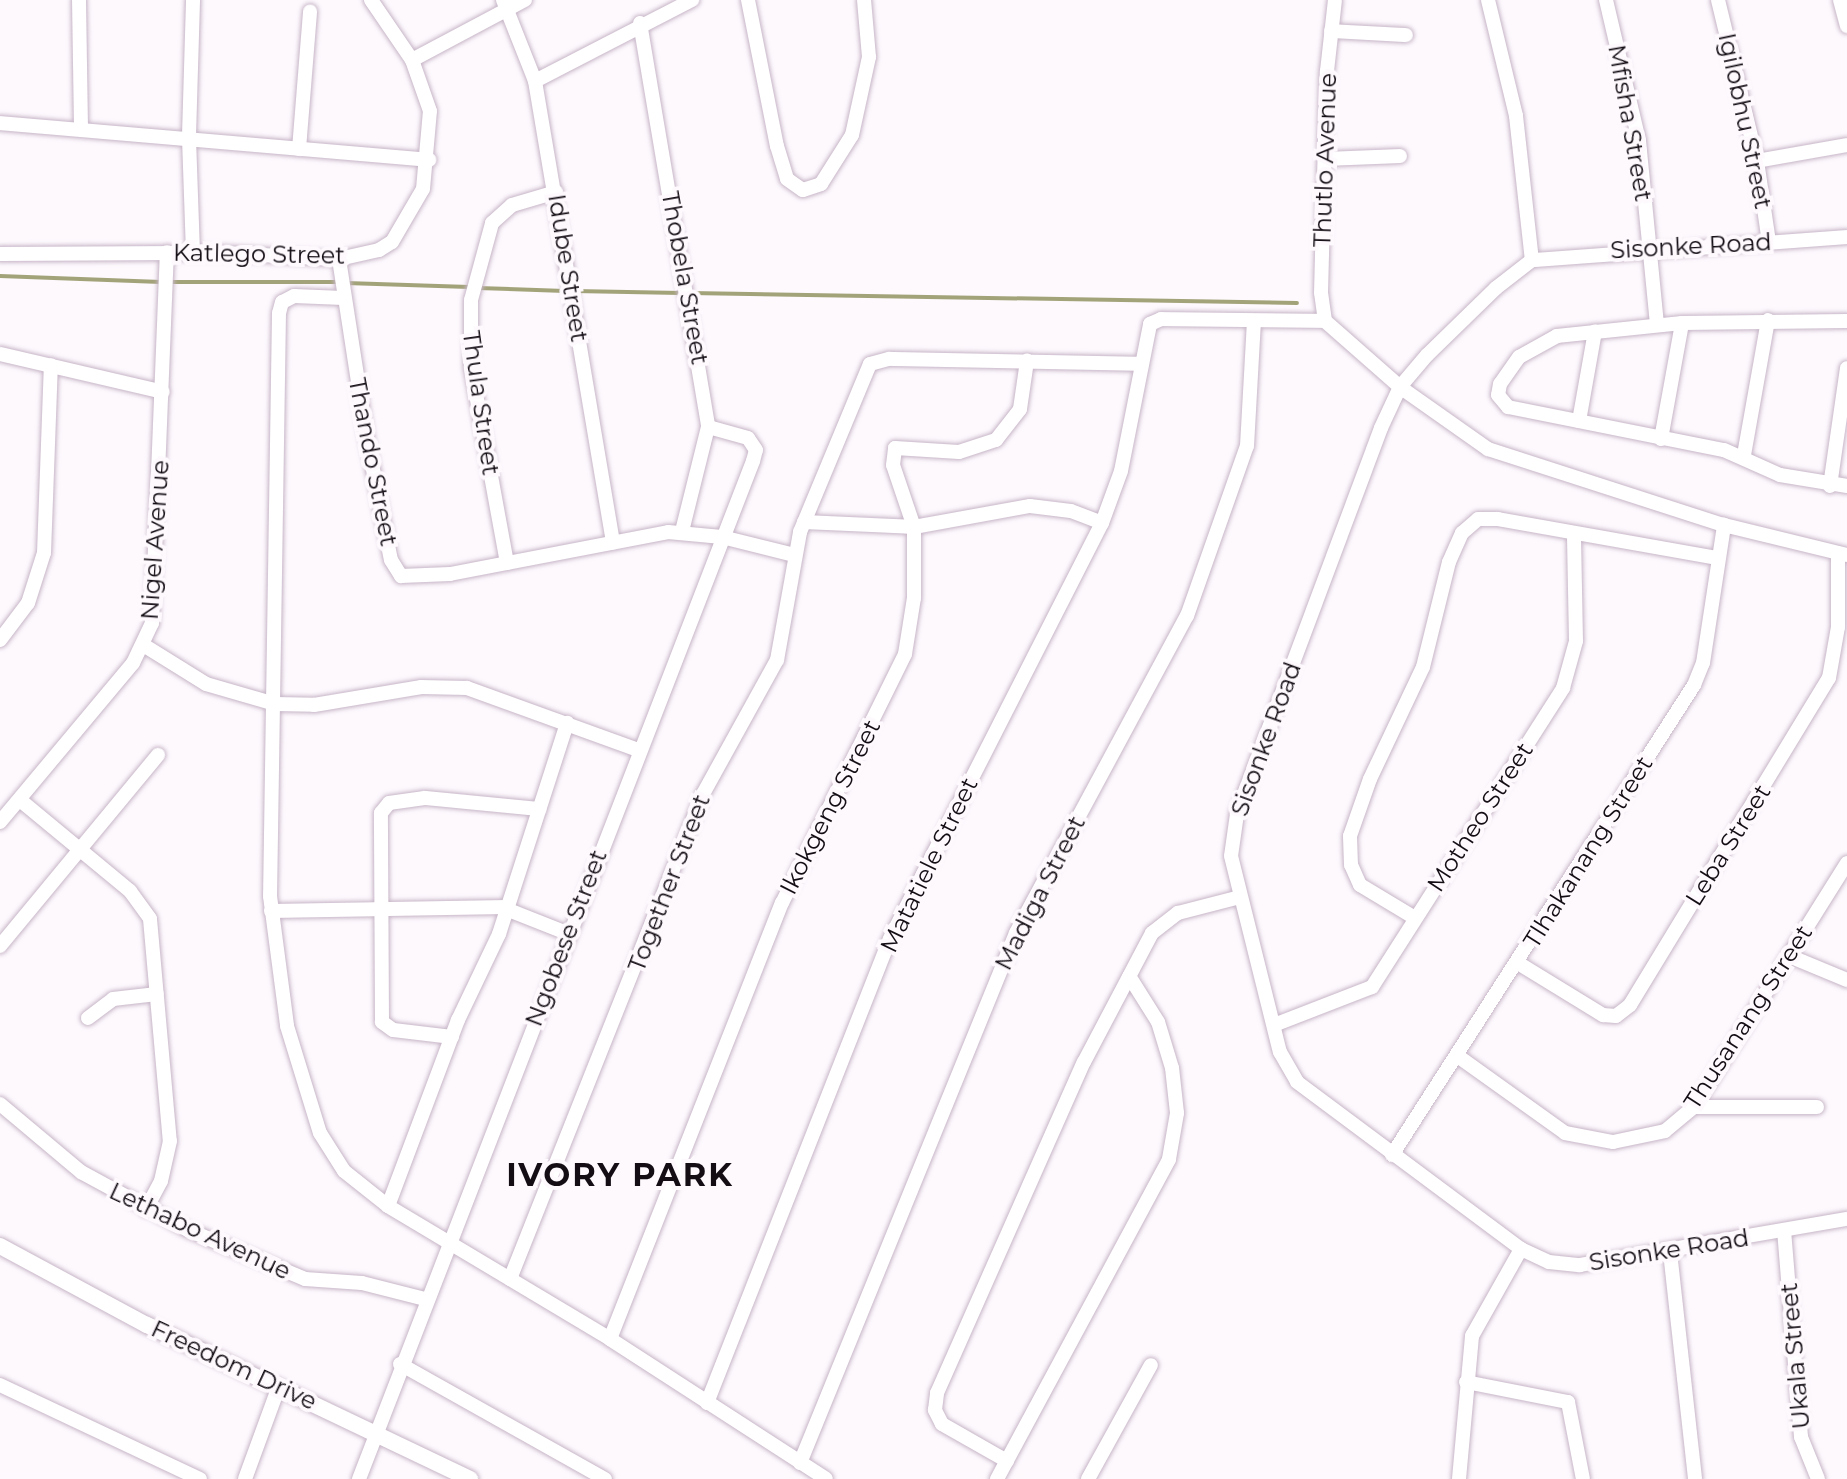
<!DOCTYPE html>
<html>
<head>
<meta charset="utf-8">
<style>
  body { margin:0 }
  #map { position:relative; width:1847px; height:1479px; overflow:hidden; background:#fdf9fd; font-family:Montserrat,sans-serif }
  div>[style] { position:absolute }
  [style*='--x'] { left:calc(var(--x)*1px); top:calc(var(--y)*1px); width:calc(var(--w)*1px); rotate:calc(var(--a)*1deg) }
  .stream>* { height:4px; margin:-2px; padding:0 2px; transform-origin:2px; border-radius:2px; background:#a3a37a }
  .roads { filter:drop-shadow(0 0 2px #c7b5c7) drop-shadow(0 0 2px #c7b5c7) }
  .minor>* { height:14px; margin:-7px; padding:0 7px; transform-origin:7px; border-radius:7px; background:#fff }
  .tertiary>* { height:16px; margin:-8px; padding:0 8px; transform-origin:8px; border-radius:8px; background:#fff }
  span { translate:-50% -50%; white-space:nowrap; text-align:center; line-height:1.15; -webkit-text-stroke:8px #fdf9fd; paint-order:stroke }
  .street-label { font-size:24px; color:#140e14 }
  .district-label { font-size:32px; color:#140e14; font-weight:700; letter-spacing:2px }
</style>
</head>
<body>
<div id="map">
  <div class="stream">
    <i style="--x:0;--y:276;--w:161;--a:2.1"></i>
    <i style="--x:170;--y:282;--w:167;--a:0"></i>
    <i style="--x:346;--y:283;--w:123;--a:1.9"></i>
    <i style="--x:478;--y:288;--w:87;--a:2"></i>
    <i style="--x:574;--y:291;--w:107;--a:1.1"></i>
    <i style="--x:690;--y:293;--w:607;--a:0.94"></i>
  </div>
  <div class="roads">
    <div class="minor">
      <i style="--x:79;--y:0;--w:128;--a:89.1"></i>
      <i style="--x:503;--y:0;--w:87;--a:68.4"></i>
      <i style="--x:535;--y:81;--w:468;--a:80.4"></i>
      <i style="--x:748;--y:0;--w:149;--a:78.8"></i>
      <i style="--x:777;--y:146;--w:34;--a:73"></i>
      <i style="--x:787;--y:179;--w:19;--a:35"></i>
      <i style="--x:803;--y:190;--w:19;--a:-18"></i>
      <i style="--x:821;--y:184;--w:58;--a:-57.7"></i>
      <i style="--x:852;--y:135;--w:80;--a:-77.7"></i>
      <i style="--x:869;--y:57;--w:57;--a:-95"></i>
      <i style="--x:1488;--y:0;--w:119;--a:76.4"></i>
      <i style="--x:1516;--y:116;--w:145;--a:83.7"></i>
      <i style="--x:1606;--y:0;--w:145;--a:76.8"></i>
      <i style="--x:1639;--y:141;--w:184;--a:84.4"></i>
      <i style="--x:1718;--y:0;--w:166;--a:76.4"></i>
      <i style="--x:1757;--y:161;--w:82;--a:81.6"></i>
      <i style="--x:1840;--y:0;--w:27;--a:75"></i>
      <i style="--x:640;--y:23;--w:410;--a:80.4"></i>
      <i style="--x:708;--y:427;--w:107;--a:104"></i>
      <i style="--x:1331;--y:31;--w:75;--a:3.1"></i>
      <i style="--x:412;--y:60;--w:128;--a:-28"></i>
      <i style="--x:535;--y:81;--w:177;--a:-27.3"></i>
      <i style="--x:0;--y:123;--w:431;--a:4.9"></i>
      <i style="--x:299;--y:149;--w:138;--a:-85.4"></i>
      <i style="--x:1326;--y:159;--w:74;--a:-2.3"></i>
      <i style="--x:1757;--y:161;--w:91;--a:-10.1"></i>
      <i style="--x:1847;--y:237;--w:316;--a:175.8"></i>
      <i style="--x:1532;--y:260;--w:46;--a:142.1"></i>
      <i style="--x:1496;--y:288;--w:96;--a:135.8"></i>
      <i style="--x:1427;--y:355;--w:42;--a:130.2"></i>
      <i style="--x:1400;--y:387;--w:45;--a:114.9"></i>
      <i style="--x:1381;--y:428;--w:412;--a:110.5"></i>
      <i style="--x:1237;--y:814;--w:42;--a:98.1"></i>
      <i style="--x:1231;--y:856;--w:202;--a:76"></i>
      <i style="--x:1280;--y:1052;--w:34;--a:60"></i>
      <i style="--x:1297;--y:1082;--w:279;--a:36.7"></i>
      <i style="--x:1521;--y:1249;--w:31;--a:25"></i>
      <i style="--x:1549;--y:1262;--w:31;--a:6"></i>
      <i style="--x:1580;--y:1265;--w:271;--a:-9.8"></i>
      <i style="--x:193;--y:253;--w:117;--a:-92"></i>
      <i style="--x:189;--y:136;--w:136;--a:-88.3"></i>
      <i style="--x:0;--y:254;--w:223;--a:-0.3"></i>
      <i style="--x:223;--y:253;--w:116;--a:3"></i>
      <i style="--x:339;--y:259;--w:41;--a:-12.7"></i>
      <i style="--x:379;--y:250;--w:15;--a:-32"></i>
      <i style="--x:392;--y:242;--w:61;--a:-59.7"></i>
      <i style="--x:423;--y:189;--w:78;--a:-84.9"></i>
      <i style="--x:430;--y:111;--w:54;--a:-109.4"></i>
      <i style="--x:412;--y:60;--w:73;--a:-124.3"></i>
      <i style="--x:339;--y:259;--w:177;--a:81.2"></i>
      <i style="--x:366;--y:434;--w:128;--a:78.8"></i>
      <i style="--x:391;--y:560;--w:19;--a:58"></i>
      <i style="--x:401;--y:576;--w:49;--a:-2.3"></i>
      <i style="--x:450;--y:574;--w:222;--a:-10.9"></i>
      <i style="--x:668;--y:532;--w:54;--a:5.3"></i>
      <i style="--x:722;--y:537;--w:74;--a:14"></i>
      <i style="--x:343;--y:298;--w:49;--a:-177.7"></i>
      <i style="--x:294;--y:296;--w:13;--a:153"></i>
      <i style="--x:282;--y:302;--w:11;--a:105"></i>
      <i style="--x:279;--y:313;--w:583;--a:90.88"></i>
      <i style="--x:270;--y:896;--w:131;--a:82.5"></i>
      <i style="--x:287;--y:1026;--w:112;--a:72.9"></i>
      <i style="--x:320;--y:1133;--w:45;--a:57.7"></i>
      <i style="--x:344;--y:1171;--w:56;--a:38.5"></i>
      <i style="--x:388;--y:1206;--w:259;--a:30.9"></i>
      <i style="--x:610;--y:1339;--w:257;--a:32.9"></i>
      <i style="--x:1325;--y:321;--w:28;--a:-98"></i>
      <i style="--x:1321;--y:293;--w:222;--a:-88.5"></i>
      <i style="--x:1327;--y:71;--w:71;--a:-83.6"></i>
      <i style="--x:1847;--y:321;--w:165;--a:179.3"></i>
      <i style="--x:1682;--y:323;--w:126;--a:174.1"></i>
      <i style="--x:1557;--y:336;--w:43;--a:151.1"></i>
      <i style="--x:1519;--y:357;--w:33;--a:125"></i>
      <i style="--x:1500;--y:384;--w:11;--a:100"></i>
      <i style="--x:1498;--y:395;--w:16;--a:50"></i>
      <i style="--x:1508;--y:407;--w:220;--a:11.3"></i>
      <i style="--x:1724;--y:450;--w:61;--a:24.1"></i>
      <i style="--x:1780;--y:475;--w:68;--a:9.3"></i>
      <i style="--x:0;--y:354;--w:167;--a:13.1"></i>
      <i style="--x:1579;--y:421;--w:91;--a:-79.9"></i>
      <i style="--x:1661;--y:439;--w:118;--a:-79.7"></i>
      <i style="--x:1744;--y:455;--w:137;--a:-79.9"></i>
      <i style="--x:1830;--y:486;--w:119;--a:-81.8"></i>
      <i style="--x:804;--y:522;--w:110;--a:2.6"></i>
      <i style="--x:914;--y:527;--w:118;--a:-10.3"></i>
      <i style="--x:1030;--y:506;--w:41;--a:7"></i>
      <i style="--x:1071;--y:511;--w:33;--a:21"></i>
      <i style="--x:507;--y:563;--w:200;--a:-100.4"></i>
      <i style="--x:471;--y:366;--w:66;--a:-90"></i>
      <i style="--x:471;--y:300;--w:80;--a:-74.7"></i>
      <i style="--x:492;--y:223;--w:27;--a:-42"></i>
      <i style="--x:512;--y:205;--w:46;--a:-16.5"></i>
      <i style="--x:0;--y:640;--w:46;--a:-52.9"></i>
      <i style="--x:28;--y:603;--w:52;--a:-72.3"></i>
      <i style="--x:44;--y:553;--w:188;--a:-87.9"></i>
      <i style="--x:145;--y:646;--w:72;--a:31.9"></i>
      <i style="--x:206;--y:684;--w:72;--a:16.2"></i>
      <i style="--x:275;--y:704;--w:39;--a:1"></i>
      <i style="--x:314;--y:705;--w:109;--a:-9.5"></i>
      <i style="--x:421;--y:687;--w:46;--a:1.2"></i>
      <i style="--x:467;--y:688;--w:182;--a:19.9"></i>
      <i style="--x:20;--y:800;--w:143;--a:39.6"></i>
      <i style="--x:130;--y:891;--w:34;--a:54"></i>
      <i style="--x:150;--y:919;--w:223;--a:84.9"></i>
      <i style="--x:170;--y:1141;--w:41;--a:102.7"></i>
      <i style="--x:161;--y:1181;--w:32;--a:118"></i>
      <i style="--x:0;--y:822;--w:207;--a:-50.1"></i>
      <i style="--x:133;--y:663;--w:44;--a:-64.6"></i>
      <i style="--x:152;--y:623;--w:371;--a:-87.7"></i>
      <i style="--x:506;--y:909;--w:68;--a:21.6"></i>
      <i style="--x:271;--y:911;--w:236;--a:-1"></i>
      <i style="--x:1415;--y:918;--w:64;--a:-149"></i>
      <i style="--x:1360;--y:885;--w:22;--a:-114"></i>
      <i style="--x:1351;--y:865;--w:29;--a:-92"></i>
      <i style="--x:1350;--y:836;--w:60;--a:-70.7"></i>
      <i style="--x:1370;--y:779;--w:124;--a:-64.7"></i>
      <i style="--x:1423;--y:667;--w:108;--a:-76.1"></i>
      <i style="--x:1449;--y:562;--w:32;--a:-66"></i>
      <i style="--x:1462;--y:533;--w:21;--a:-41"></i>
      <i style="--x:1478;--y:519;--w:20;--a:0"></i>
      <i style="--x:1498;--y:519;--w:222;--a:10.1"></i>
      <i style="--x:0;--y:946;--w:248;--a:-50.4"></i>
      <i style="--x:1789;--y:956;--w:63;--a:22.5"></i>
      <i style="--x:1518;--y:963;--w:100;--a:31.5"></i>
      <i style="--x:1603;--y:1015;--w:13;--a:4"></i>
      <i style="--x:1616;--y:1016;--w:18;--a:-38"></i>
      <i style="--x:1630;--y:1005;--w:383;--a:-58.7"></i>
      <i style="--x:1829;--y:678;--w:52;--a:-80"></i>
      <i style="--x:1838;--y:627;--w:71;--a:-90"></i>
      <i style="--x:88;--y:1018;--w:31;--a:-37"></i>
      <i style="--x:113;--y:999;--w:44;--a:-6.5"></i>
      <i style="--x:1274;--y:1025;--w:105;--a:-21.2"></i>
      <i style="--x:1372;--y:987;--w:355;--a:-57.4"></i>
      <i style="--x:1563;--y:688;--w:49;--a:-74.5"></i>
      <i style="--x:1576;--y:641;--w:106;--a:-91.1"></i>
      <i style="--x:452;--y:1037;--w:59;--a:-173.2"></i>
      <i style="--x:393;--y:1030;--w:14;--a:-144"></i>
      <i style="--x:382;--y:1022;--w:209;--a:-90.3"></i>
      <i style="--x:381;--y:813;--w:13;--a:-51"></i>
      <i style="--x:389;--y:803;--w:36;--a:-8"></i>
      <i style="--x:425;--y:798;--w:115;--a:5.5"></i>
      <i style="--x:1459;--y:1057;--w:130;--a:35.6"></i>
      <i style="--x:1565;--y:1133;--w:49;--a:10.6"></i>
      <i style="--x:1613;--y:1142;--w:53;--a:-11.9"></i>
      <i style="--x:1665;--y:1131;--w:38;--a:-40"></i>
      <i style="--x:1694;--y:1107;--w:288;--a:-57.9"></i>
      <i style="--x:0;--y:1104;--w:106;--a:40"></i>
      <i style="--x:81;--y:1172;--w:122;--a:28.5"></i>
      <i style="--x:188;--y:1230;--w:127;--a:22.7"></i>
      <i style="--x:305;--y:1279;--w:57;--a:4"></i>
      <i style="--x:362;--y:1283;--w:65;--a:14.3"></i>
      <i style="--x:1694;--y:1107;--w:123;--a:0"></i>
      <i style="--x:1392;--y:1155;--w:559;--a:-57.28"></i>
      <i style="--x:1694;--y:685;--w:24;--a:-68"></i>
      <i style="--x:1703;--y:663;--w:140;--a:-81.3"></i>
      <i style="--x:388;--y:1206;--w:199;--a:-69.4"></i>
      <i style="--x:458;--y:1020;--w:95;--a:-64.5"></i>
      <i style="--x:499;--y:934;--w:222;--a:-72.1"></i>
      <i style="--x:1784;--y:1230;--w:208;--a:85.3"></i>
      <i style="--x:1801;--y:1437;--w:45;--a:68"></i>
      <i style="--x:1670;--y:1252;--w:228;--a:83.7"></i>
      <i style="--x:510;--y:1279;--w:522;--a:-68.3"></i>
      <i style="--x:703;--y:794;--w:153;--a:-61.1"></i>
      <i style="--x:777;--y:660;--w:130;--a:-79.8"></i>
      <i style="--x:800;--y:532;--w:182;--a:-67.4"></i>
      <i style="--x:870;--y:364;--w:20;--a:-15"></i>
      <i style="--x:889;--y:359;--w:253;--a:1.1"></i>
      <i style="--x:610;--y:1339;--w:469;--a:-68.5"></i>
      <i style="--x:782;--y:903;--w:278;--a:-63.7"></i>
      <i style="--x:905;--y:654;--w:57;--a:-80.9"></i>
      <i style="--x:914;--y:598;--w:71;--a:-90"></i>
      <i style="--x:914;--y:527;--w:65;--a:-108.7"></i>
      <i style="--x:893;--y:465;--w:17;--a:-83"></i>
      <i style="--x:895;--y:448;--w:64;--a:3.6"></i>
      <i style="--x:959;--y:452;--w:39;--a:-18"></i>
      <i style="--x:996;--y:440;--w:39;--a:-52"></i>
      <i style="--x:1020;--y:409;--w:49;--a:-81.7"></i>
      <i style="--x:400;--y:1364;--w:235;--a:29.3"></i>
      <i style="--x:1466;--y:1382;--w:104;--a:11.1"></i>
      <i style="--x:1568;--y:1402;--w:78;--a:79"></i>
      <i style="--x:0;--y:1385;--w:221;--a:25.2"></i>
      <i style="--x:707;--y:1403;--w:499;--a:-68.5"></i>
      <i style="--x:890;--y:939;--w:467;--a:-63"></i>
      <i style="--x:1102;--y:523;--w:55;--a:-69.9"></i>
      <i style="--x:1121;--y:471;--w:150;--a:-78.8"></i>
      <i style="--x:1150;--y:324;--w:12;--a:-24"></i>
      <i style="--x:1161;--y:319;--w:164;--a:0.7"></i>
      <i style="--x:1325;--y:321;--w:100;--a:41.3"></i>
      <i style="--x:1400;--y:387;--w:108;--a:35.2"></i>
      <i style="--x:1488;--y:449;--w:248;--a:17.9"></i>
      <i style="--x:1724;--y:525;--w:127;--a:13.7"></i>
      <i style="--x:1007;--y:1461;--w:75;--a:-150.4"></i>
      <i style="--x:942;--y:1424;--w:16;--a:-117"></i>
      <i style="--x:935;--y:1410;--w:17;--a:-83"></i>
      <i style="--x:937;--y:1393;--w:362;--a:-66.1"></i>
      <i style="--x:1084;--y:1062;--w:146;--a:-62.2"></i>
      <i style="--x:1152;--y:933;--w:33;--a:-38"></i>
      <i style="--x:1178;--y:913;--w:64;--a:-14.5"></i>
      <i style="--x:800;--y:1463;--w:572;--a:-67.83"></i>
      <i style="--x:1016;--y:933;--w:360;--a:-61.7"></i>
      <i style="--x:1187;--y:616;--w:180;--a:-70.6"></i>
      <i style="--x:1247;--y:446;--w:124;--a:-86.8"></i>
      <i style="--x:245;--y:1479;--w:99;--a:-69.9"></i>
      <i style="--x:359;--y:1479;--w:1092;--a:-68.84"></i>
      <i style="--x:753;--y:461;--w:11;--a:-75"></i>
      <i style="--x:756;--y:450;--w:14;--a:-124"></i>
      <i style="--x:748;--y:438;--w:41;--a:-164.6"></i>
      <i style="--x:997;--y:1479;--w:363;--a:-61.7"></i>
      <i style="--x:1169;--y:1159;--w:47;--a:-80.1"></i>
      <i style="--x:1177;--y:1113;--w:45;--a:-96.3"></i>
      <i style="--x:1172;--y:1068;--w:48;--a:-106.9"></i>
      <i style="--x:1158;--y:1022;--w:54;--a:-122.2"></i>
      <i style="--x:1088;--y:1479;--w:130;--a:-61.1"></i>
      <i style="--x:1459;--y:1479;--w:144;--a:-84.8"></i>
      <i style="--x:1472;--y:1336;--w:100;--a:-60.6"></i>
    </div>
    <div class="tertiary">
      <i style="--x:0;--y:1246;--w:167;--a:28.3"></i>
      <i style="--x:147;--y:1325;--w:358;--a:25.5"></i>
    </div>
  </div>
  <div class="street-label">
    <span style="left:1745px;top:121px;rotate:78deg">Igilobhu Street</span>
    <span style="left:1630px;top:123px;rotate:80deg">Mfisha Street</span>
    <span style="left:1325px;top:160px;rotate:-88deg">Thutlo Avenue</span>
    <span style="left:1691px;top:246px;rotate:-3deg">Sisonke Road</span>
    <span style="left:259px;top:254px;rotate:1deg">Katlego Street</span>
    <span style="left:568px;top:268px;rotate:81deg">Idube Street</span>
    <span style="left:685px;top:278px;rotate:80deg">Thobela Street</span>
    <span style="left:481px;top:403px;rotate:82deg">Thula Street</span>
    <span style="left:373px;top:462px;rotate:79deg">Thando Street</span>
    <span style="left:155px;top:540px;rotate:-86deg">Nigel Avenue</span>
    <span style="left:1266px;top:739px;rotate:-70deg">Sisonke Road</span>
    <span style="left:830px;top:807px;rotate:-63deg">Ikokgeng Street</span>
    <span style="left:1480px;top:817px;rotate:-57deg">Motheo Street</span>
    <span style="left:1728px;top:845px;rotate:-58deg">Leba Street</span>
    <span style="left:1588px;top:852px;rotate:-58deg">Tlhakanang Street</span>
    <span style="left:929px;top:865px;rotate:-64deg">Matatiele Street</span>
    <span style="left:669px;top:883px;rotate:-69deg">Together Street</span>
    <span style="left:1040px;top:893px;rotate:-63deg">Madiga Street</span>
    <span style="left:566px;top:938px;rotate:-69deg">Ngobese Street</span>
    <span style="left:1748px;top:1017px;rotate:-57deg">Thusanang Street</span>
    <span style="left:200px;top:1231px;rotate:25deg">Lethabo Avenue</span>
    <span style="left:1669px;top:1250px;rotate:-9deg">Sisonke Road</span>
    <span style="left:1795px;top:1356px;rotate:-95deg">Ukala Street</span>
    <span style="left:234px;top:1365px;rotate:25deg">Freedom Drive</span>
  </div>
  <div class="district-label">
    <span style="left:620px;top:1175px">IVORY PARK</span>
  </div>
</div>
</body>
</html>
